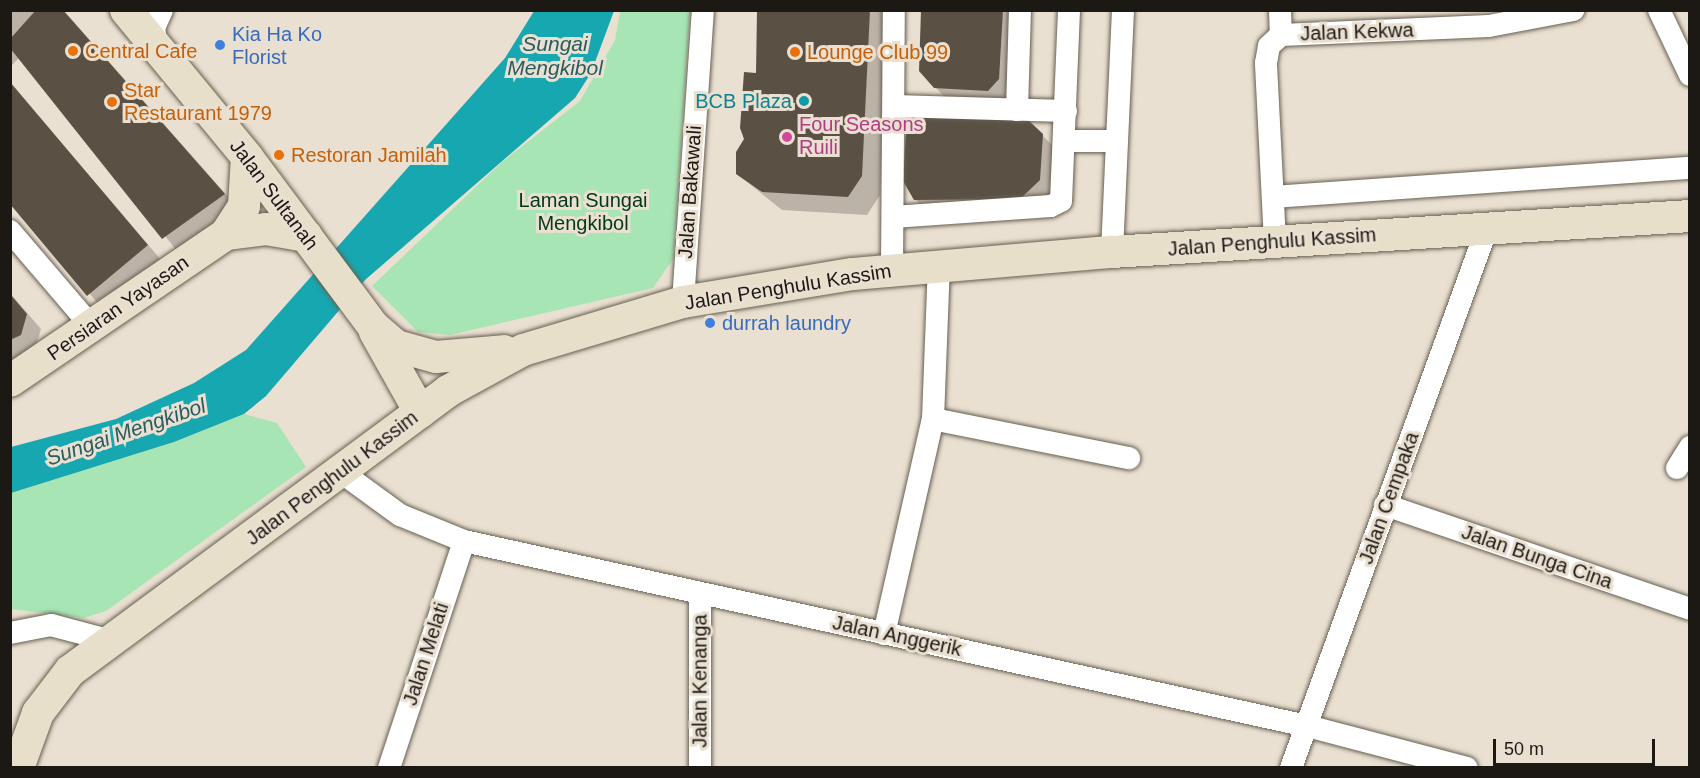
<!DOCTYPE html>
<html>
<head>
<meta charset="utf-8">
<style>
  body { margin:0 }
  #map { position:relative; width:1700px; height:778px; overflow:hidden; background:#eae0d1; font-family:Arial,sans-serif }
  div>[style] { position:absolute }
  [style*='--x'] { left:calc(var(--x)*1px); top:calc(var(--y)*1px); width:calc(var(--w)*1px); rotate:calc(var(--a)*1deg) }
  .green>* { inset:0; background:#a7e5b4 }
  .water>* { inset:0; background:#17a7b0 }
  .shadow>* { inset:0; background:#0003 }
  .building>* { inset:0; background:#5a5144 }
  .roads { filter:drop-shadow(0 0 2px #665f51) drop-shadow(0 0 2px #665f51) }
  .street>* { height:22px; margin:-11px; padding:0 11px; transform-origin:11px; border-radius:11px; background:#fff }
  .secondary>* { height:32px; margin:-16px; padding:0 16px; transform-origin:16px; border-radius:16px; background:#e7dfca }
  .dots>* { width:16px; height:16px; translate:-50% -50%; box-sizing:border-box; border:3px solid #eae0d1; border-radius:50% }
  span { translate:-50% -50%; white-space:nowrap; text-align:center; line-height:1.15; -webkit-text-stroke:6px #eae0d1; paint-order:stroke }
  .street-label { font-size:20px; color:#1c1914 }
  .shop-label { font-size:20px; color:#366cbe }
  .left { translate:0 -50%; text-align:left }
  .food-label { font-size:20px; color:#c56008 }
  .culture-label { font-size:20px; color:#0d838f }
  .right { translate:-100% -50%; text-align:right }
  .hotel-label { font-size:20px; color:#b23c85 }
  .park-label { font-size:20px; color:#003a17 }
  .water-label { font-size:21px; color:#285c60; font-style:italic }
  .frame { position:absolute; inset:0; border:12px solid #1c1914; pointer-events:none }
  .scale { position:absolute; left:1493px; top:739px; width:162px; height:27px; box-sizing:border-box; border:3px solid #1c1914; border-top:0; padding-left:8px; font-size:18px; line-height:21px; white-space:nowrap; color:#1c1914; -webkit-text-stroke:4px #eae0d1; paint-order:stroke }
</style>
</head>
<body>
<div id="map">
  <div class="green">
    <i style="clip-path:polygon(620px 11px,690px 11px,673px 259px,653px 288px,450px 335px,418px 332px,372px 286px,502px 162px,580px 101px,615px 40px)"></i>
    <i style="clip-path:polygon(244px 414px,277px 423px,306px 467px,106px 611px,84px 618px,11px 609px,11px 493px,174px 442px)"></i>
  </div>
  <div class="water">
    <i style="clip-path:polygon(534px 11px,614px 11px,591px 73px,575px 98px,365px 280px,266px 396px,244px 414px,174px 442px,11px 493px,11px 447px,116px 419px,194px 383px,246px 350px,505px 58px)"></i>
  </div>
  <div class="shadow">
    <i style="clip-path:polygon(10px 10px,63px 10px,238px 208px,178px 252px,20px 57px,10px 67px)"></i>
    <i style="clip-path:polygon(759px 10px,889px 10px,880px 195px,867px 215px,782px 210px,737px 174px,758px 75px)"></i>
    <i style="clip-path:polygon(923px 10px,1023px 10px,1017px 98px,954px 107px,935px 87px)"></i>
    <i style="clip-path:polygon(10px 82px,161px 260px,103px 309px,10px 202px)"></i>
    <i style="clip-path:polygon(1042px 135px,1061px 154px,1058px 199px,934px 218px,915px 199px)"></i>
    <i style="clip-path:polygon(10px 293px,41px 329px,35px 349px,10px 360px)"></i>
  </div>
  <div class="building">
    <i style="clip-path:polygon(36px 10px,63px 10px,225px 194px,162px 239px,10px 48px,10px 39px)"></i>
    <i style="clip-path:polygon(757px 10px,870px 10px,862px 176px,848px 197px,762px 192px,736px 174px,736px 152px,744px 139px,740px 128px,744px 72px,756px 73px)"></i>
    <i style="clip-path:polygon(921px 10px,1003px 10px,999px 79px,988px 91px,934px 88px,919px 71px)"></i>
    <i style="clip-path:polygon(10px 82px,148px 245px,87px 296px,10px 204px)"></i>
    <i style="clip-path:polygon(919px 117px,1026px 118px,1043px 134px,1040px 180px,1020px 199px,914px 200px,903px 181px,906px 131px)"></i>
    <i style="clip-path:polygon(10px 294px,27px 314px,21px 335px,10px 340px)"></i>
  </div>
  <div class="roads">
    <div class="street">
      <i style="--x:1280;--y:10;--w:25;--a:88"></i>
      <i style="--x:1659;--y:10;--w:72;--a:64.5"></i>
      <i style="--x:157;--y:47;--w:19;--a:-99"></i>
      <i style="--x:154;--y:28;--w:20;--a:-66"></i>
      <i style="--x:894;--y:106;--w:172;--a:1.7"></i>
      <i style="--x:1017;--y:110;--w:100;--a:-88.3"></i>
      <i style="--x:1065;--y:141;--w:52;--a:0"></i>
      <i style="--x:1273;--y:197;--w:418;--a:-4"></i>
      <i style="--x:893;--y:217;--w:158;--a:-4"></i>
      <i style="--x:1051;--y:206;--w:11;--a:-27"></i>
      <i style="--x:1061;--y:201;--w:191;--a:-87.6"></i>
      <i style="--x:10;--y:231;--w:125;--a:49.5"></i>
      <i style="--x:1275;--y:242;--w:179;--a:-92.9"></i>
      <i style="--x:1266;--y:63;--w:17;--a:-80"></i>
      <i style="--x:1269;--y:46;--w:16;--a:-43"></i>
      <i style="--x:1281;--y:35;--w:208;--a:-2.5"></i>
      <i style="--x:1489;--y:26;--w:86;--a:-10.8"></i>
      <i style="--x:1112;--y:252;--w:242;--a:-87.4"></i>
      <i style="--x:892;--y:270;--w:260;--a:-89.6"></i>
      <i style="--x:683;--y:302;--w:293;--a:-86.1"></i>
      <i style="--x:933;--y:419;--w:200;--a:11.3"></i>
      <i style="--x:1677;--y:468;--w:25;--a:-58"></i>
      <i style="--x:341;--y:472;--w:73;--a:36.1"></i>
      <i style="--x:400;--y:515;--w:69;--a:22.1"></i>
      <i style="--x:464;--y:541;--w:863;--a:12.38"></i>
      <i style="--x:1307;--y:726;--w:165;--a:14.7"></i>
      <i style="--x:1385;--y:505;--w:322;--a:18.8"></i>
      <i style="--x:10;--y:633;--w:42;--a:-11"></i>
      <i style="--x:51;--y:625;--w:62;--a:14.9"></i>
      <i style="--x:884;--y:634;--w:221;--a:-77.2"></i>
      <i style="--x:933;--y:419;--w:153;--a:-87.8"></i>
      <i style="--x:389;--y:768;--w:239;--a:-71.7"></i>
      <i style="--x:700;--y:768;--w:174;--a:-90"></i>
      <i style="--x:1291;--y:768;--w:574;--a:-70.05"></i>
    </div>
    <div class="secondary">
      <i style="--x:126;--y:10;--w:190;--a:50.5"></i>
      <i style="--x:247;--y:157;--w:211;--a:53.3"></i>
      <i style="--x:373;--y:326;--w:30;--a:41"></i>
      <i style="--x:396;--y:346;--w:41;--a:15.4"></i>
      <i style="--x:436;--y:357;--w:68;--a:-5"></i>
      <i style="--x:226;--y:234;--w:33;--a:-57"></i>
      <i style="--x:244;--y:206;--w:49;--a:-86.5"></i>
      <i style="--x:375;--y:332;--w:92;--a:60.6"></i>
      <i style="--x:10;--y:381;--w:261;--a:-34.2"></i>
      <i style="--x:226;--y:234;--w:40;--a:-7.1"></i>
      <i style="--x:266;--y:229;--w:41;--a:9.9"></i>
      <i style="--x:18;--y:768;--w:59;--a:-70"></i>
      <i style="--x:38;--y:713;--w:53;--a:-52.7"></i>
      <i style="--x:70;--y:671;--w:470;--a:-36.5"></i>
      <i style="--x:448;--y:391;--w:85;--a:-28.7"></i>
      <i style="--x:523;--y:350;--w:167;--a:-16.7"></i>
      <i style="--x:683;--y:302;--w:172;--a:-9.4"></i>
      <i style="--x:853;--y:274;--w:260;--a:-4.9"></i>
      <i style="--x:1112;--y:252;--w:579;--a:-3.56"></i>
    </div>
  </div>
  <div class="dots">
    <i style="left:220px;top:45px;background:#3f7fe0"></i>
    <i style="left:73px;top:51px;background:#e8710a"></i>
    <i style="left:795px;top:52px;background:#e8710a"></i>
    <i style="left:804px;top:101px;background:#0f9aa8"></i>
    <i style="left:112px;top:102px;background:#e8710a"></i>
    <i style="left:787px;top:137px;background:#d1479c"></i>
    <i style="left:279px;top:155px;background:#e8710a"></i>
    <i style="left:710px;top:323px;background:#3f7fe0"></i>
  </div>
  <div class="street-label">
    <span style="left:1357px;top:32px;rotate:-2deg">Jalan Kekwa</span>
    <span style="left:690px;top:192px;rotate:-86deg">Jalan Bakawali</span>
    <span style="left:274px;top:195px;rotate:53deg">Jalan Sultanah</span>
    <span style="left:1272px;top:242px;rotate:-4deg">Jalan Penghulu Kassim</span>
    <span style="left:788px;top:287px;rotate:-9deg">Jalan Penghulu Kassim</span>
    <span style="left:118px;top:308px;rotate:-35deg">Persiaran Yayasan</span>
    <span style="left:332px;top:478px;rotate:-37deg">Jalan Penghulu Kassim</span>
    <span style="left:1389px;top:498px;rotate:-70deg">Jalan Cempaka</span>
    <span style="left:1537px;top:557px;rotate:19deg">Jalan Bunga Cina</span>
    <span style="left:897px;top:636px;rotate:12deg">Jalan Anggerik</span>
    <span style="left:426px;top:654px;rotate:-72deg">Jalan Melati</span>
    <span style="left:700px;top:681px;rotate:-90deg">Jalan Kenanga</span>
  </div>
  <div class="shop-label">
    <span class="left" style="left:232px;top:46px">Kia Ha Ko<br>Florist</span>
    <span class="left" style="left:722px;top:323px">durrah laundry</span>
  </div>
  <div class="food-label">
    <span class="left" style="left:85px;top:51px">Central Cafe</span>
    <span class="left" style="left:807px;top:52px">Lounge Club 99</span>
    <span class="left" style="left:124px;top:102px">Star<br>Restaurant 1979</span>
    <span class="left" style="left:291px;top:155px">Restoran Jamilah</span>
  </div>
  <div class="culture-label">
    <span class="right" style="left:792px;top:101px">BCB Plaza</span>
  </div>
  <div class="hotel-label">
    <span class="left" style="left:799px;top:136px">Four Seasons<br>Ruili</span>
  </div>
  <div class="park-label">
    <span style="left:583px;top:212px">Laman Sungai<br>Mengkibol</span>
  </div>
  <div class="water-label">
    <span style="left:555px;top:56px">Sungai<br>Mengkibol</span>
    <span style="left:126px;top:432px;rotate:-19deg">Sungai Mengkibol</span>
  </div>
  <div class="frame"></div>
  <div class="scale">50 m</div>
</div>
</body>
</html>
